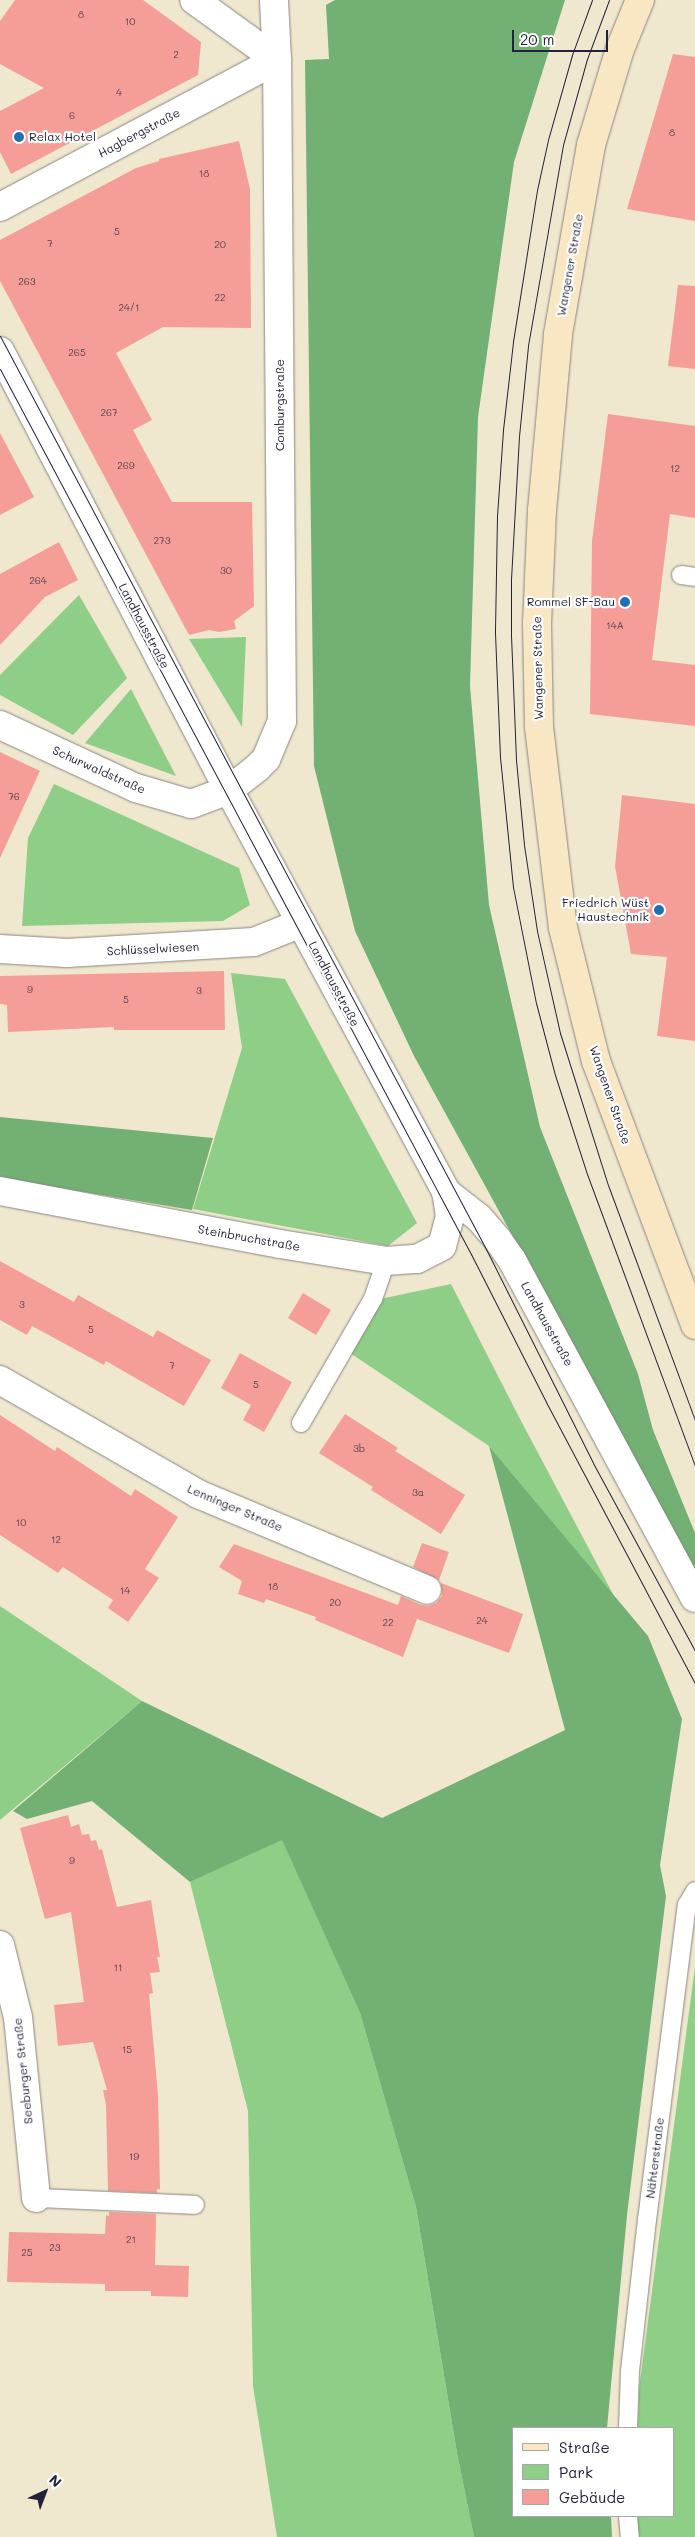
<!DOCTYPE html>
<html>
<head>
<meta charset="utf-8">
<style>
  body { margin:0 }
  #map { position:relative; width:695px; height:2537px; overflow:hidden; background:#f0e8ce; font-family:Mali,sans-serif }
  div>[style] { position:absolute }
  [style*='--x'] { left:calc(var(--x)*1px); top:calc(var(--y)*1px); width:calc(var(--w)*1px); rotate:calc(var(--a)*1deg) }
  .green>* { inset:0; background:#8ece86 }
  .forest>* { inset:0; background:#72b173 }
  .building>* { inset:0; background:#f49e97 }
  .roads { filter:drop-shadow(0 0 1px #898584) drop-shadow(0 0 1px #898584) }
  .lane>* { height:18px; margin:-9px; padding:0 9px; transform-origin:9px; border-radius:9px; background:#fff }
  .street>* { height:28px; margin:-14px; padding:0 14px; transform-origin:14px; border-radius:14px; background:#fff }
  .secondary>* { height:28px; margin:-14px; padding:0 14px; transform-origin:14px; border-radius:14px; background:#f9e7c3 }
  .tram>* { height:1px; margin:-0.5px; padding:0 0.5px; transform-origin:0.5px; border-radius:0.5px; background:#22223b }
  .dots>* { width:14px; height:14px; translate:-50% -50%; box-sizing:border-box; border:2px solid #fff; border-radius:50% }
  span { translate:-50% -50%; white-space:nowrap; text-align:center; line-height:1.15; -webkit-text-stroke:4.5px #fff; paint-order:stroke }
  .number-label { font-size:10px; color:#564152 }
  .number-label span { -webkit-text-stroke-width:0 }
  .street-label { font-size:12px; color:#22223b }
  .poi-label { font-size:12px; color:#22223b }
  .left { translate:0 -50%; text-align:left }
  .right { translate:-100% -50%; text-align:right }
  .legend { position:absolute; left:512px; top:2427px; width:162px; height:90px; box-sizing:border-box; background:#fff; border:1px solid #a7a7b1; margin:0; padding:6px 9px; list-style:none; font-size:15px; color:#22223b }
  .legend li { display:flex; align-items:center; gap:10px; height:25px }
  .legend b { width:25px; border:1px solid #a7a7b1 }
  .north { position:absolute; left:20px; top:2467px; width:50px; height:50px; -webkit-text-stroke:4px #fff; paint-order:stroke; rotate:43deg; font-size:14px; font-weight:700; line-height:20px; text-align:center; color:#22223b }
  .north::after { content:''; display:block; margin:auto; width:18px; height:22px; background:#22223b; clip-path:polygon(50% 0,100% 100%,50% 72%,0 100%) }
  .scale { position:absolute; left:512px; top:30px; width:96px; height:22px; box-sizing:border-box; border:2px solid #22223b; border-top:0; padding-left:6px; font-size:15px; line-height:18px; white-space:nowrap; color:#22223b; -webkit-text-stroke:4px #fff; paint-order:stroke }
</style>
</head>
<body>
<div id="map">
  <div class="green">
    <i style="clip-path:polygon(79px 595px,127px 678px,73px 735px,0 695px,0 675px)"></i>
    <i style="clip-path:polygon(246px 637px,242px 727px,189px 639px)"></i>
    <i style="clip-path:polygon(131px 689px,176px 776px,85px 743px)"></i>
    <i style="clip-path:polygon(54px 784px,239px 868px,250px 905px,223px 921px,22px 926px,28px 838px)"></i>
    <i style="clip-path:polygon(231px 973px,285px 979px,417px 1223px,388px 1246px,193px 1209px,242px 1048px)"></i>
    <i style="clip-path:polygon(451px 1284px,520px 1419px,614px 1596px,489px 1446px,350px 1353px,380px 1299px)"></i>
    <i style="clip-path:polygon(0 1606px,142px 1701px,0 1820px)"></i>
    <i style="clip-path:polygon(282px 1839px,360px 2013px,416px 2207px,457px 2453px,474px 2537px,277px 2537px,253px 2386px,248px 2111px,190px 1882px)"></i>
    <i style="clip-path:polygon(695px 1967px,695px 2537px,636px 2537px,635px 2516px,674px 2516px,674px 2428px,638px 2428px,639px 2389px)"></i>
  </div>
  <div class="forest">
    <i style="clip-path:polygon(335px 0,565px 0,514px 162px,478px 417px,470px 686px,489px 905px,540px 1127px,638px 1374px,653px 1430px,695px 1533px,695px 1569px,414px 1056px,355px 931px,314px 766px,305px 60px,329px 59px,326px 5px)"></i>
    <i style="clip-path:polygon(0 1117px,213px 1138px,192px 1210px,0 1178px)"></i>
    <i style="clip-path:polygon(489px 1446px,648px 1636px,682px 1719px,660px 1865px,666px 1896px,627px 2215px,607px 2428px,514px 2428px,514px 2516px,611px 2516px,612px 2537px,474px 2537px,457px 2453px,416px 2207px,360px 2013px,282px 1840px,190px 1882px,92px 1801px,27px 1819px,13px 1811px,142px 1701px,382px 1818px,565px 1730px)"></i>
  </div>
  <div class="building">
    <i style="clip-path:polygon(15px 0,143px 0,201px 42px,198px 75px,11px 174px,0 152px,0 111px,44px 88px,0 64px,0 21px)"></i>
    <i style="clip-path:polygon(673px 54px,695px 57px,695px 221px,627px 209px)"></i>
    <i style="clip-path:polygon(239px 141px,250px 189px,251px 328px,163px 327px,116px 353px,152px 420px,133px 430px,172px 502px,252px 502px,254px 606px,234px 621px,236px 629px,219px 632px,209px 630px,189px 635px,0 281px,0 240px,136px 168px,159px 161px,159px 159px)"></i>
    <i style="clip-path:polygon(678px 285px,695px 286px,695px 369px,668px 366px)"></i>
    <i style="clip-path:polygon(608px 414px,695px 426px,695px 518px,670px 514px,652px 660px,695px 665px,695px 726px,590px 714px,592px 541px)"></i>
    <i style="clip-path:polygon(0 433px,34px 497px,0 515px)"></i>
    <i style="clip-path:polygon(59px 542px,78px 580px,45px 597px,0 645px,0 574px)"></i>
    <i style="clip-path:polygon(0 752px,40px 771px,0 858px)"></i>
    <i style="clip-path:polygon(622px 795px,695px 804px,695px 1041px,657px 1036px,667px 957px,631px 954px,615px 866px)"></i>
    <i style="clip-path:polygon(224px 971px,225px 1030px,114px 1030px,114px 1027px,8px 1032px,7px 1005px,0 1004px,0 976px)"></i>
    <i style="clip-path:polygon(0 1261px,74px 1302px,78px 1295px,153px 1337px,157px 1330px,211px 1360px,184px 1406px,106px 1361px,104px 1365px,32px 1326px,27px 1335px,0 1320px)"></i>
    <i style="clip-path:polygon(303px 1293px,331px 1310px,316px 1335px,288px 1318px)"></i>
    <i style="clip-path:polygon(240px 1353px,292px 1382px,264px 1432px,243px 1420px,251px 1405px,221px 1388px)"></i>
    <i style="clip-path:polygon(345px 1414px,398px 1448px,395px 1451px,465px 1495px,441px 1534px,371px 1490px,373px 1487px,319px 1453px)"></i>
    <i style="clip-path:polygon(0 1415px,55px 1451px,57px 1447px,131px 1496px,135px 1489px,178px 1517px,145px 1569px,159px 1578px,128px 1622px,108px 1608px,113px 1600px,63px 1567px,58px 1573px,0 1535px)"></i>
    <i style="clip-path:polygon(422px 1543px,449px 1552px,439px 1580px,413px 1567px)"></i>
    <i style="clip-path:polygon(234px 1544px,398px 1605px,401px 1596px,421px 1605px,428px 1606px,436px 1603px,442px 1596px,441px 1583px,523px 1614px,509px 1653px,417px 1619px,403px 1657px,315px 1620px,316px 1617px,266px 1599px,264px 1603px,238px 1594px,242px 1581px,219px 1567px)"></i>
    <i style="clip-path:polygon(68px 1815px,71px 1827px,79px 1824px,82px 1835px,89px 1834px,91px 1841px,96px 1840px,99px 1850px,102px 1849px,117px 1907px,151px 1900px,160px 1957px,157px 1957px,160px 1972px,150px 1973px,153px 1993px,149px 1994px,158px 2095px,160px 2189px,157px 2189px,157px 2193px,108px 2191px,106px 2105px,103px 2090px,107px 2090px,93px 2042px,58px 2046px,54px 2005px,84px 2002px,71px 1912px,45px 1919px,20px 1828px)"></i>
    <i style="clip-path:polygon(109px 2212px,156px 2214px,155px 2265px,189px 2266px,188px 2297px,151px 2296px,151px 2291px,105px 2291px,105px 2284px,7px 2282px,9px 2232px,105px 2234px,106px 2215px,109px 2216px)"></i>
  </div>
  <div class="roads">
    <div class="lane">
      <i style="--x:681;--y:575;--w:14;--a:8"></i>
      <i style="--x:301;--y:1423;--w:143;--a:-59.9"></i>
      <i style="--x:373;--y:1299;--w:40;--a:-71.1"></i>
      <i style="--x:36;--y:2198;--w:159;--a:2.5"></i>
      <i style="--x:628;--y:2428;--w:57;--a:-88"></i>
      <i style="--x:630;--y:2371;--w:152;--a:-83.6"></i>
      <i style="--x:647;--y:2220;--w:318;--a:-82.8"></i>
      <i style="--x:687;--y:1905;--w:16;--a:-60"></i>
      <i style="--x:628;--y:2516;--w:21;--a:85"></i>
    </div>
    <div class="street">
      <i style="--x:0;--y:207;--w:314;--a:-28"></i>
      <i style="--x:277;--y:60;--w:102;--a:-144.1"></i>
      <i style="--x:0;--y:351;--w:495;--a:62.5"></i>
      <i style="--x:229;--y:790;--w:457;--a:61.6"></i>
      <i style="--x:446;--y:1192;--w:42;--a:38.2"></i>
      <i style="--x:479;--y:1218;--w:29;--a:49"></i>
      <i style="--x:498;--y:1240;--w:24;--a:55"></i>
      <i style="--x:512;--y:1260;--w:384;--a:61.6"></i>
      <i style="--x:0;--y:725;--w:150;--a:24.9"></i>
      <i style="--x:136;--y:788;--w:57;--a:16.2"></i>
      <i style="--x:191;--y:804;--w:40;--a:-20.2"></i>
      <i style="--x:229;--y:790;--w:36;--a:-38"></i>
      <i style="--x:257;--y:768;--w:13;--a:-45"></i>
      <i style="--x:266;--y:759;--w:41;--a:-67.2"></i>
      <i style="--x:282;--y:721;--w:661;--a:-90.43"></i>
      <i style="--x:277;--y:60;--w:60;--a:-92.9"></i>
      <i style="--x:0;--y:949;--w:67;--a:3.4"></i>
      <i style="--x:67;--y:953;--w:187;--a:-3.4"></i>
      <i style="--x:254;--y:942;--w:51;--a:-22"></i>
      <i style="--x:0;--y:1191;--w:285;--a:10.7"></i>
      <i style="--x:280;--y:1244;--w:107;--a:9.1"></i>
      <i style="--x:386;--y:1261;--w:31;--a:-4"></i>
      <i style="--x:417;--y:1259;--w:28;--a:-27"></i>
      <i style="--x:442;--y:1246;--w:31;--a:-75"></i>
      <i style="--x:450;--y:1216;--w:24;--a:-99"></i>
      <i style="--x:0;--y:1380;--w:228;--a:29.9"></i>
      <i style="--x:198;--y:1494;--w:248;--a:22.7"></i>
      <i style="--x:0;--y:1945;--w:74;--a:76"></i>
      <i style="--x:18;--y:2017;--w:182;--a:84.3"></i>
    </div>
    <div class="secondary">
      <i style="--x:640;--y:0;--w:53;--a:112.2"></i>
      <i style="--x:620;--y:49;--w:100;--a:106.8"></i>
      <i style="--x:591;--y:145;--w:193;--a:99.9"></i>
      <i style="--x:558;--y:335;--w:176;--a:95.2"></i>
      <i style="--x:542;--y:510;--w:113;--a:92.5"></i>
      <i style="--x:537;--y:623;--w:104;--a:88.9"></i>
      <i style="--x:539;--y:727;--w:202;--a:83.2"></i>
      <i style="--x:563;--y:928;--w:137;--a:76.1"></i>
      <i style="--x:596;--y:1061;--w:282;--a:69.4"></i>
    </div>
  </div>
  <div class="tram">
    <i style="--x:592;--y:0;--w:59;--a:110"></i>
    <i style="--x:572;--y:55;--w:88;--a:105.8"></i>
    <i style="--x:548;--y:140;--w:51;--a:102.4"></i>
    <i style="--x:537;--y:190;--w:154;--a:99"></i>
    <i style="--x:513;--y:342;--w:89;--a:96.5"></i>
    <i style="--x:503;--y:430;--w:86;--a:94"></i>
    <i style="--x:497;--y:516;--w:117;--a:91"></i>
    <i style="--x:495;--y:633;--w:124;--a:87.7"></i>
    <i style="--x:500;--y:757;--w:131;--a:84.3"></i>
    <i style="--x:513;--y:887;--w:118;--a:78.8"></i>
    <i style="--x:536;--y:1003;--w:74;--a:75.2"></i>
    <i style="--x:555;--y:1075;--w:104;--a:72.1"></i>
    <i style="--x:587;--y:1174;--w:311;--a:69.7"></i>
    <i style="--x:609;--y:0;--w:63;--a:110.4"></i>
    <i style="--x:587;--y:59;--w:89;--a:105.6"></i>
    <i style="--x:563;--y:145;--w:204;--a:99.9"></i>
    <i style="--x:528;--y:346;--w:90;--a:95.7"></i>
    <i style="--x:519;--y:436;--w:143;--a:93.2"></i>
    <i style="--x:511;--y:579;--w:56;--a:90"></i>
    <i style="--x:511;--y:635;--w:125;--a:87.7"></i>
    <i style="--x:516;--y:760;--w:85;--a:84.6"></i>
    <i style="--x:524;--y:845;--w:87;--a:81.4"></i>
    <i style="--x:537;--y:931;--w:105;--a:77.3"></i>
    <i style="--x:560;--y:1033;--w:159;--a:72.5"></i>
    <i style="--x:608;--y:1185;--w:251;--a:69.7"></i>
    <i style="--x:0;--y:336;--w:1032;--a:61.97"></i>
    <i style="--x:485;--y:1247;--w:241;--a:63.4"></i>
    <i style="--x:593;--y:1463;--w:214;--a:61.5"></i>
    <i style="--x:0;--y:369;--w:1003;--a:61.98"></i>
    <i style="--x:471;--y:1254;--w:166;--a:63.1"></i>
    <i style="--x:546;--y:1402;--w:319;--a:62.1"></i>
  </div>
  <div class="dots">
    <i style="left:19px;top:137px;background:#1f6fb2"></i>
    <i style="left:625px;top:602px;background:#1f6fb2"></i>
    <i style="left:659px;top:910px;background:#1f6fb2"></i>
  </div>
  <div class="number-label">
    <span style="left:81px;top:15px">8</span>
    <span style="left:130px;top:22px">10</span>
    <span style="left:176px;top:55px">2</span>
    <span style="left:119px;top:93px">4</span>
    <span style="left:72px;top:116px">6</span>
    <span style="left:672px;top:133px">8</span>
    <span style="left:204px;top:174px">18</span>
    <span style="left:117px;top:232px">5</span>
    <span style="left:50px;top:244px">7</span>
    <span style="left:220px;top:245px">20</span>
    <span style="left:27px;top:282px">263</span>
    <span style="left:220px;top:298px">22</span>
    <span style="left:129px;top:308px">24/1</span>
    <span style="left:77px;top:353px">265</span>
    <span style="left:109px;top:413px">267</span>
    <span style="left:126px;top:466px">269</span>
    <span style="left:675px;top:469px">12</span>
    <span style="left:162px;top:541px">273</span>
    <span style="left:226px;top:571px">30</span>
    <span style="left:38px;top:581px">264</span>
    <span style="left:615px;top:626px">14A</span>
    <span style="left:14px;top:797px">76</span>
    <span style="left:30px;top:990px">9</span>
    <span style="left:199px;top:991px">3</span>
    <span style="left:126px;top:1000px">5</span>
    <span style="left:22px;top:1305px">3</span>
    <span style="left:91px;top:1330px">5</span>
    <span style="left:172px;top:1366px">7</span>
    <span style="left:256px;top:1385px">5</span>
    <span style="left:359px;top:1449px">3b</span>
    <span style="left:418px;top:1493px">3a</span>
    <span style="left:21px;top:1523px">10</span>
    <span style="left:56px;top:1540px">12</span>
    <span style="left:273px;top:1587px">18</span>
    <span style="left:125px;top:1591px">14</span>
    <span style="left:335px;top:1603px">20</span>
    <span style="left:482px;top:1621px">24</span>
    <span style="left:388px;top:1623px">22</span>
    <span style="left:72px;top:1861px">9</span>
    <span style="left:118px;top:1968px">11</span>
    <span style="left:127px;top:2050px">15</span>
    <span style="left:134px;top:2157px">19</span>
    <span style="left:131px;top:2240px">21</span>
    <span style="left:55px;top:2248px">23</span>
    <span style="left:27px;top:2253px">25</span>
  </div>
  <div class="street-label">
    <span style="left:139px;top:133px;rotate:-28deg">Hagbergstraße</span>
    <span style="left:570px;top:265px;rotate:-80deg">Wangener Straße</span>
    <span style="left:280px;top:405px;rotate:-90deg">Comburgstraße</span>
    <span style="left:144px;top:626px;rotate:62deg">Landhausstraße</span>
    <span style="left:538px;top:668px;rotate:-91deg">Wangener Straße</span>
    <span style="left:99px;top:770px;rotate:24deg">Schurwaldstraße</span>
    <span style="left:153px;top:949px;rotate:-3deg">Schlüsselwiesen</span>
    <span style="left:334px;top:984px;rotate:62deg">Landhausstraße</span>
    <span style="left:610px;top:1095px;rotate:71deg">Wangener Straße</span>
    <span style="left:249px;top:1238px;rotate:10deg">Steinbruchstraße</span>
    <span style="left:547px;top:1324px;rotate:61deg">Landhausstraße</span>
    <span style="left:235px;top:1508px;rotate:23deg">Lenninger Straße</span>
    <span style="left:23px;top:2071px;rotate:-96deg">Seeburger Straße</span>
    <span style="left:655px;top:2158px;rotate:-83deg">Nähterstraße</span>
  </div>
  <div class="poi-label">
    <span class="left" style="left:29px;top:137px">Relax Hotel</span>
    <span class="right" style="left:615px;top:602px">Rommel SF-Bau</span>
    <span class="right" style="left:649px;top:910px">Friedrich Wüst<br>Haustechnik</span>
  </div>
  <ul class="legend">
  <li><b style="height:6px;background:#f9e7c3"></b>Straße</li>
  <li><b style="height:14px;background:#8ece86"></b>Park</li>
  <li><b style="height:14px;background:#f49e97"></b>Gebäude</li>
  </ul>
  <div class="north">N</div>
  <div class="scale">20 m</div>
</div>
</body>
</html>
